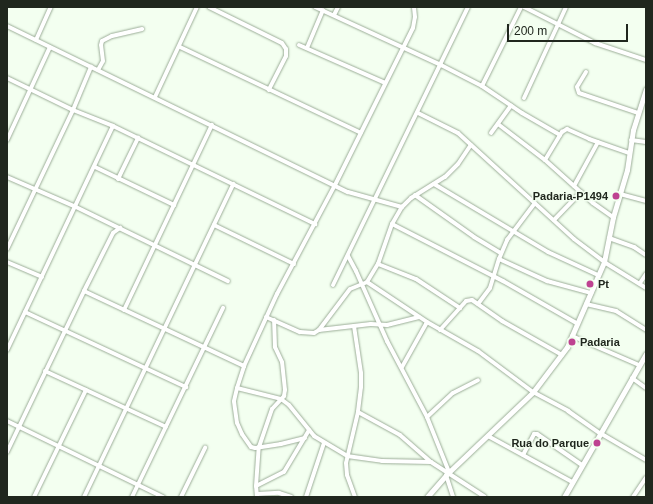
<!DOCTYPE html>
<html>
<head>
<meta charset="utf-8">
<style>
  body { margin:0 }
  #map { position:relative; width:653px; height:504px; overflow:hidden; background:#f3fff0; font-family:Helvetica,sans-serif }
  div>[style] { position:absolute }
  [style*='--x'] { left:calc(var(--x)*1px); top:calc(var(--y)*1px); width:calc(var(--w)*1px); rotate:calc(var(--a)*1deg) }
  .roads { filter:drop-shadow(0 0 1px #9cae98) drop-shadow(0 0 1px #9cae98) }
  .minor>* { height:4px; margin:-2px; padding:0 2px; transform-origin:2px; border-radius:2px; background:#fff }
  .tertiary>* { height:5px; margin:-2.5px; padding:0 2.5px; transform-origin:2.5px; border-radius:2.5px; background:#fff }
  .dots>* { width:11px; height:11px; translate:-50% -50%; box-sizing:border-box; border:2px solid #f3fff0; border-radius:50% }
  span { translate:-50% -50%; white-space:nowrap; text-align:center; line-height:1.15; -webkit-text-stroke:3px #f3fff0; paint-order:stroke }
  .poi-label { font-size:11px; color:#20271e; font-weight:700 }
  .right { translate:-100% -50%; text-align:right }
  .left { translate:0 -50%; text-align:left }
  .frame { position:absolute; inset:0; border:8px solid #20271e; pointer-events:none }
  .scale { position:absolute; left:507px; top:24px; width:121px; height:18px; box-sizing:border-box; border:2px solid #20271e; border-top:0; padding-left:5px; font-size:12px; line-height:14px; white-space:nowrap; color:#20271e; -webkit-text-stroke:3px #f3fff0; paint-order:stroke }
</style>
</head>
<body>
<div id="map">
  <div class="roads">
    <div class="minor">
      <i style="--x:209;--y:7;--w:81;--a:26.3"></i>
      <i style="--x:282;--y:43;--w:7;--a:56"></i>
      <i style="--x:286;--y:49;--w:7;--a:90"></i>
      <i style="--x:286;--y:56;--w:38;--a:117"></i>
      <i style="--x:315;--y:7;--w:139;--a:24.7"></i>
      <i style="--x:441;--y:65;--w:46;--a:27.1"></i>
      <i style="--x:482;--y:86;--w:48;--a:34"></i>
      <i style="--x:522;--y:113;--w:44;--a:30.1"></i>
      <i style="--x:524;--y:7;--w:80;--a:26.9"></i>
      <i style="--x:595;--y:43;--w:54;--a:18.4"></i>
      <i style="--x:334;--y:15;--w:9;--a:-63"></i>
      <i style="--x:7;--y:26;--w:379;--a:26"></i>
      <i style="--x:348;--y:192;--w:56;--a:15.5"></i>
      <i style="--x:36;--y:40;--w:36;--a:-66"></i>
      <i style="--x:299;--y:45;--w:94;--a:23.8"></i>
      <i style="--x:180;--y:47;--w:200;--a:25.4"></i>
      <i style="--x:307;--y:48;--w:41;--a:-67.2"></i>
      <i style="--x:98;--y:70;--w:10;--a:-61"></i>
      <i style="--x:103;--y:61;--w:16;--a:-97"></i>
      <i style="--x:101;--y:45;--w:4;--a:-76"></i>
      <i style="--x:102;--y:41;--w:11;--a:-27"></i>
      <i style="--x:112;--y:36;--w:31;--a:-13"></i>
      <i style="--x:586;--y:72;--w:17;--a:121"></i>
      <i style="--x:577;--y:87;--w:6;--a:72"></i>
      <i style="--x:579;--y:93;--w:62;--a:18.7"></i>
      <i style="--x:7;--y:78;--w:73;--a:25.9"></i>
      <i style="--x:73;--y:110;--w:43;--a:21.8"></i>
      <i style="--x:113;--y:126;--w:225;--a:25.9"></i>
      <i style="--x:482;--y:86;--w:88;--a:-63.7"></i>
      <i style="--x:155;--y:97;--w:99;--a:-65"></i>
      <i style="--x:524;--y:98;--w:100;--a:-65.2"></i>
      <i style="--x:418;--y:113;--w:45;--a:26.6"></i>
      <i style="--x:458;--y:133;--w:157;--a:42.4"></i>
      <i style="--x:574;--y:239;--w:38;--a:37"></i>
      <i style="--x:604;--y:262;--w:49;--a:31.8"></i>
      <i style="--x:498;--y:124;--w:59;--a:37.5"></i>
      <i style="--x:545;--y:160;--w:64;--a:41.9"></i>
      <i style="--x:593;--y:203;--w:24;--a:35"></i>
      <i style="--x:491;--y:133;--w:34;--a:-54"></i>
      <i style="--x:7;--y:140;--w:102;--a:-65.2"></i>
      <i style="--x:631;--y:140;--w:15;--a:8"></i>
      <i style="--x:545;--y:160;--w:33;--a:-59"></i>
      <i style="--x:562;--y:132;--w:6;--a:-31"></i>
      <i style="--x:567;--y:129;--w:24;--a:24"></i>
      <i style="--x:589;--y:139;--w:42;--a:19.3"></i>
      <i style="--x:95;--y:167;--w:88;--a:25.7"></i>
      <i style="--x:7;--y:177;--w:75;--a:23.5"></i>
      <i style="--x:76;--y:207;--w:169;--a:26"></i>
      <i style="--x:118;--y:179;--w:46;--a:-64"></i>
      <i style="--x:434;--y:184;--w:133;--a:30.8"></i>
      <i style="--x:548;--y:252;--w:55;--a:24.7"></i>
      <i style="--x:574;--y:186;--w:50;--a:-61.4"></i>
      <i style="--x:620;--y:194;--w:27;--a:15"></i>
      <i style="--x:415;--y:195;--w:72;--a:35.4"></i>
      <i style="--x:474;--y:237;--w:31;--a:31"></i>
      <i style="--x:554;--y:220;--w:39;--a:-46"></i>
      <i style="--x:392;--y:224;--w:125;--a:27.2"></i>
      <i style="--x:503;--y:281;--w:86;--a:29.8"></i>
      <i style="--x:214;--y:225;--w:89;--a:26"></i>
      <i style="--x:609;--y:238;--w:27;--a:20"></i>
      <i style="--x:634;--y:247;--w:14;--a:34"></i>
      <i style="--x:7;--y:249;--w:154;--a:-64.6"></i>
      <i style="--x:73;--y:110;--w:47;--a:-67.3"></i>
      <i style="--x:348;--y:256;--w:17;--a:62"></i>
      <i style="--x:356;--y:271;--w:77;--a:66.1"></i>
      <i style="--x:387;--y:341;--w:86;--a:62.2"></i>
      <i style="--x:427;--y:417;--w:59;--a:68.2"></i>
      <i style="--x:499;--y:259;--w:53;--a:24.6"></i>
      <i style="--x:547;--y:281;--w:46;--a:15.3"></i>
      <i style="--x:7;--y:262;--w:38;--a:23"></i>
      <i style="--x:378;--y:264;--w:41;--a:21.5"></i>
      <i style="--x:416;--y:279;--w:53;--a:33.4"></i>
      <i style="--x:367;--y:282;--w:72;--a:33.7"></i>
      <i style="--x:427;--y:322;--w:59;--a:29.6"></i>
      <i style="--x:478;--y:351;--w:69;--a:36.7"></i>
      <i style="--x:533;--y:392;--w:40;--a:28"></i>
      <i style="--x:568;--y:411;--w:39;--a:35"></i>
      <i style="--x:600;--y:433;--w:53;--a:30.4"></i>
      <i style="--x:640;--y:283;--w:11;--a:-56"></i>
      <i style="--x:333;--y:285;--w:309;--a:-64.1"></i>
      <i style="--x:84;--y:291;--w:177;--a:25.1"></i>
      <i style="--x:478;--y:304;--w:20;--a:-53"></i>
      <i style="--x:490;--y:288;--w:30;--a:-73"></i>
      <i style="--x:499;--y:259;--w:21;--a:-67"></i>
      <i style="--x:507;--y:240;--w:46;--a:-52.9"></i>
      <i style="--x:586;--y:304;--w:31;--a:13"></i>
      <i style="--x:616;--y:311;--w:36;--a:32"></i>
      <i style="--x:124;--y:310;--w:205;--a:-64.6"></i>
      <i style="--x:25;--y:312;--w:178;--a:25"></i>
      <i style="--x:266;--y:317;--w:37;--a:24"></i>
      <i style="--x:300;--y:332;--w:14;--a:4"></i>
      <i style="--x:314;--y:333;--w:6;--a:-31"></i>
      <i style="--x:319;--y:330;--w:51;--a:-52.9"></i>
      <i style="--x:350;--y:289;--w:18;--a:-22"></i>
      <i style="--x:367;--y:282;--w:21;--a:-59"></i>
      <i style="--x:378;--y:264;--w:42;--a:-70.7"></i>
      <i style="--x:392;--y:224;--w:20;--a:-60"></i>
      <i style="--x:402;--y:207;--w:13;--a:-45"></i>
      <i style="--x:411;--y:198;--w:40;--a:-32"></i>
      <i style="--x:445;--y:177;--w:18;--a:-45"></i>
      <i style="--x:458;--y:164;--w:23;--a:-56"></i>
      <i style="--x:354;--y:326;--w:48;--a:81.5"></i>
      <i style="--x:361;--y:373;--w:14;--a:90"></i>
      <i style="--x:361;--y:387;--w:25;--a:97"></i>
      <i style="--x:358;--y:412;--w:52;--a:103.2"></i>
      <i style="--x:346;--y:463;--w:12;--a:85"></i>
      <i style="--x:347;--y:475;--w:23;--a:70"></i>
      <i style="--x:319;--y:330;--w:52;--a:-6.6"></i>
      <i style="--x:371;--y:324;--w:16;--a:4"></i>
      <i style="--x:387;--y:325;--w:33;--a:-14"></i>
      <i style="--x:440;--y:330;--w:39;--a:-48"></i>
      <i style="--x:466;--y:301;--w:6;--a:-9"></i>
      <i style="--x:472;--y:300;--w:37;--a:35"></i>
      <i style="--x:502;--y:321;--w:69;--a:29.5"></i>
      <i style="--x:572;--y:336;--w:73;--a:23.4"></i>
      <i style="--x:7;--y:350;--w:248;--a:-64.7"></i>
      <i style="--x:402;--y:367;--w:51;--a:-60.9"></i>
      <i style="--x:45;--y:371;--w:133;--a:24.8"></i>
      <i style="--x:632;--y:378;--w:17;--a:36"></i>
      <i style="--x:237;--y:388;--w:45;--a:14"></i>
      <i style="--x:281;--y:399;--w:10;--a:37"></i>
      <i style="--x:289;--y:405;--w:40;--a:51"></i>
      <i style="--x:314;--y:436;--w:39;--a:31"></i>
      <i style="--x:347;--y:456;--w:35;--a:8"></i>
      <i style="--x:382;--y:461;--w:49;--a:1.2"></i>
      <i style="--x:431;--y:462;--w:64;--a:32.9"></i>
      <i style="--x:358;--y:412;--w:48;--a:28.7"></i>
      <i style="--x:400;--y:435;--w:41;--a:41.1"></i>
      <i style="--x:427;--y:417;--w:35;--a:-43"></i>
      <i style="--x:453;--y:393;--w:28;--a:-27"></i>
      <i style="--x:7;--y:421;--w:174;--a:26"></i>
      <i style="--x:488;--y:436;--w:96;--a:28.7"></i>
      <i style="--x:305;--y:438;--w:25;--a:166"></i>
      <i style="--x:281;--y:444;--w:26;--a:171"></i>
      <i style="--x:255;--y:448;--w:4;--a:-166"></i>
      <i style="--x:251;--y:447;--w:16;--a:-125"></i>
      <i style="--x:242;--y:434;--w:12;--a:-114"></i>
      <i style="--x:237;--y:423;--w:22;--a:-98"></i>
      <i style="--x:234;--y:401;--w:13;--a:-77"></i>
      <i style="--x:237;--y:388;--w:23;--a:-72"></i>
      <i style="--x:244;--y:366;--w:79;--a:-65.4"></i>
      <i style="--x:277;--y:294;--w:123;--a:-62"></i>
      <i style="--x:335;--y:185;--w:175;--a:-63.6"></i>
      <i style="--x:413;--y:28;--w:11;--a:-80"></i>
      <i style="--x:415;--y:17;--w:10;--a:-96"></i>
      <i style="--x:7;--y:452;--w:178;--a:-64.4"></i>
      <i style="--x:84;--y:291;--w:65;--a:-63.4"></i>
      <i style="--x:113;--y:233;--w:9;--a:-36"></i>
      <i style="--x:523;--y:455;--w:24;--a:-62"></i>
      <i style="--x:534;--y:434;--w:3;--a:0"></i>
      <i style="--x:537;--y:434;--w:55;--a:34.6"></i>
      <i style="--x:446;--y:475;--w:23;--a:72"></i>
      <i style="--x:256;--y:486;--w:31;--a:-27"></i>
      <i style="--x:284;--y:472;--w:49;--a:-59.2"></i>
      <i style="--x:257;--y:494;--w:22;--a:-3"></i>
      <i style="--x:279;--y:493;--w:13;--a:18"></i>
      <i style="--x:34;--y:497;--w:119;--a:-64.1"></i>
      <i style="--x:84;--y:497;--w:347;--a:-64.5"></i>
      <i style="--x:132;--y:497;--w:210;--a:-64.3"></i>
      <i style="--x:181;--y:497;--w:55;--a:-63.9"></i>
      <i style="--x:257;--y:497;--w:11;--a:-95"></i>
      <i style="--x:256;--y:486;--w:39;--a:-86"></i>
      <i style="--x:259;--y:447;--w:40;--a:-71.1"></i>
      <i style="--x:272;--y:409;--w:18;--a:-47"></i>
      <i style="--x:284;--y:396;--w:6;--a:-81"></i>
      <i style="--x:285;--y:390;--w:28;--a:-96"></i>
      <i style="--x:282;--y:362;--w:17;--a:-115"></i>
      <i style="--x:275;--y:347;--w:27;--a:-92"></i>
      <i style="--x:306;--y:497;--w:57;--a:-71.6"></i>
      <i style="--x:633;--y:497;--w:23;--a:-56"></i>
    </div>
    <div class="tertiary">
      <i style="--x:427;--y:497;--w:33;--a:-49"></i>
      <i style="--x:449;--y:472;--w:116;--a:-43.6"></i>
      <i style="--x:533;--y:392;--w:56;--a:-52.9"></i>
      <i style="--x:567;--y:347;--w:93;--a:-66.5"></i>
      <i style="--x:604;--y:262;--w:46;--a:-78.7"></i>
      <i style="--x:613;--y:217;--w:49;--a:-73.4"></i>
      <i style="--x:627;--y:170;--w:40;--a:-81.5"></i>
      <i style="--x:633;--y:130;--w:43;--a:-72.4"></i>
      <i style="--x:564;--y:497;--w:165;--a:-60.2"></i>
    </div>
  </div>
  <div class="dots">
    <i style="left:616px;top:196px;background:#be4291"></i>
    <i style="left:590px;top:284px;background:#be4291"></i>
    <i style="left:572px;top:342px;background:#be4291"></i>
    <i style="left:597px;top:443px;background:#be4291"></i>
  </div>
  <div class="poi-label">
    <span class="right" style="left:608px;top:196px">Padaria-P1494</span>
    <span class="left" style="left:598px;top:284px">Pt</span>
    <span class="left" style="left:580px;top:342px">Padaria</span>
    <span class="right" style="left:589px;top:443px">Rua do Parque</span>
  </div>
  <div class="frame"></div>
  <div class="scale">200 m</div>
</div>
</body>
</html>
